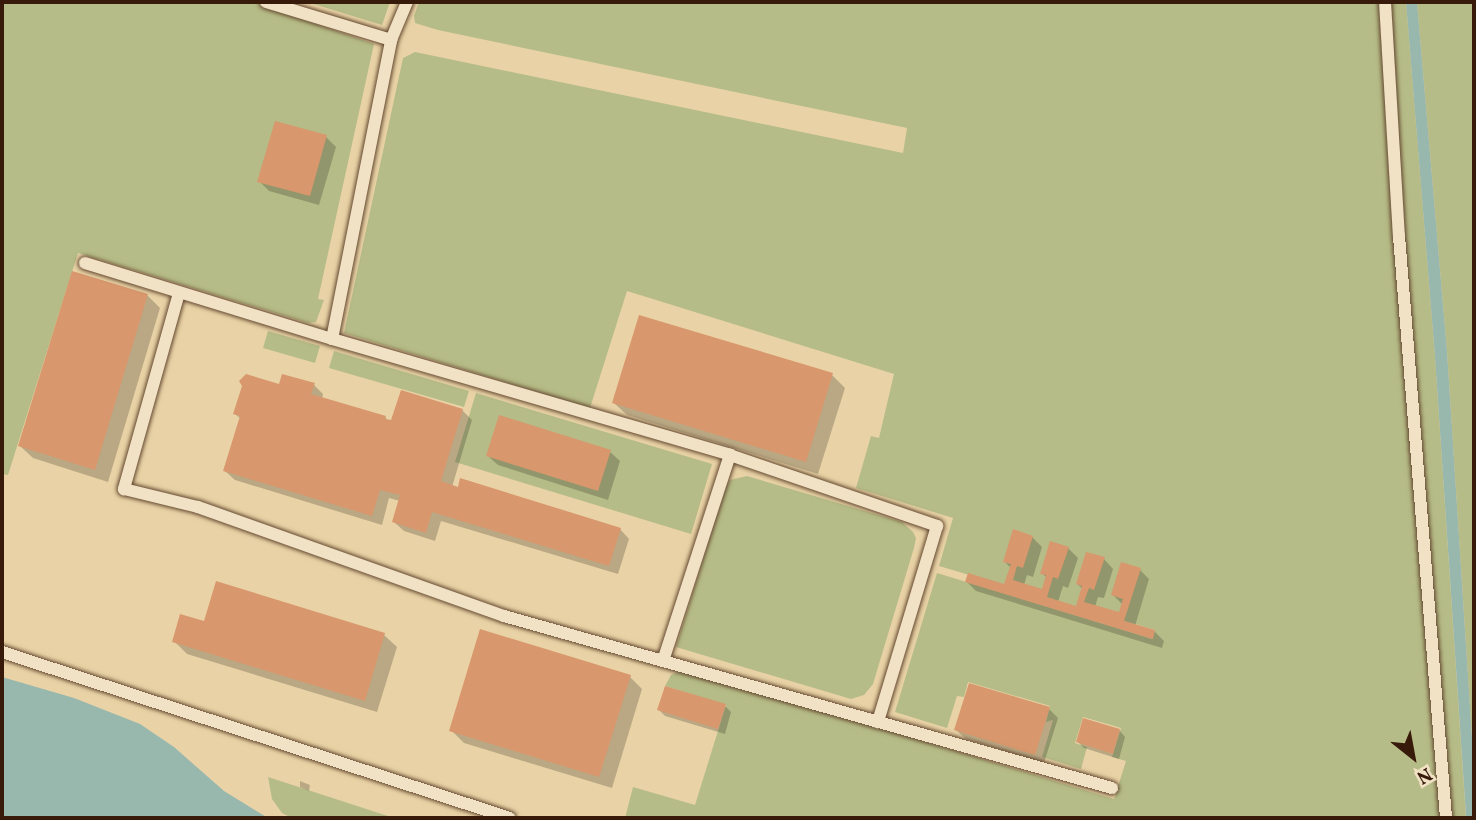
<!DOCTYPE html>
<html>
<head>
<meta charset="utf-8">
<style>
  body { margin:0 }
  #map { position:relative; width:1476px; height:820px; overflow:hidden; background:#e9d3a6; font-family:Vollkorn,serif }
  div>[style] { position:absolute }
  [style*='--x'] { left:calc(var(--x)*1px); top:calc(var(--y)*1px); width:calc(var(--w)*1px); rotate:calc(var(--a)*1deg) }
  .green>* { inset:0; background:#b6bc87 }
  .water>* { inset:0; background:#98b7ad }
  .shadow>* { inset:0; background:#0003 }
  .building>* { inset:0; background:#d8976c }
  .roads { filter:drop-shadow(0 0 2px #644830) drop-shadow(0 0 2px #644830) }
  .service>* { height:12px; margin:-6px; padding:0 6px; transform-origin:6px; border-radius:6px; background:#f1e2c5 }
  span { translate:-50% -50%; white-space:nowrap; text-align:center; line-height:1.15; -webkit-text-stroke:5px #f1e2c5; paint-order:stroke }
  .frame { position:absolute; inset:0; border:4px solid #371a09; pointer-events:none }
  .north { position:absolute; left:1378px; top:722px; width:70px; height:70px; -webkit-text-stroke:5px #f1e2c5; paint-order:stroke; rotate:149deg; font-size:19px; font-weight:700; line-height:28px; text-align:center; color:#371a09 }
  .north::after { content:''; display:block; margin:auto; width:24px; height:32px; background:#371a09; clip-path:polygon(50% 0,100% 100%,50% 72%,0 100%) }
</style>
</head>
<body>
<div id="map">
  <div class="green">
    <i style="clip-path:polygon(2px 2px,252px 2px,374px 44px,318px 299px,324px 300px,316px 322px,308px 323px,78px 253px,8px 475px,2px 474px)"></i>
    <i style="clip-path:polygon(307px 2px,390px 2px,382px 25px)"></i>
    <i style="clip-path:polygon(419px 2px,1406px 2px,1435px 357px,1466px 818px,625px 818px,633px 787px,695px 805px,726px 705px,665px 686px,671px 675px,685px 669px,1114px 799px,1126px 761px,1112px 757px,1121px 728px,1083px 717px,1075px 743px,1087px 747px,1081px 769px,1042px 757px,1053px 720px,1046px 722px,1050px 706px,968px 682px,964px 697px,957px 696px,947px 728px,895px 712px,937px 573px,1152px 639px,1155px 630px,939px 566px,953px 518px,856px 488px,871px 436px,879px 438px,894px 374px,627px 291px,590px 408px,344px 333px,403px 58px,415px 52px,903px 153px,907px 128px,438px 30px,415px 23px,414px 16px)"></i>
    <i style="clip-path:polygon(1417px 2px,1474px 2px,1474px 769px,1447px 351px)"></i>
    <i style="clip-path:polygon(268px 331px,320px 346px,315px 363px,263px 348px)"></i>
    <i style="clip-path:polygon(334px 351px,469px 391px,464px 407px,329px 368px)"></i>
    <i style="clip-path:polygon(476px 393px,712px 464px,691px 534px,455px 462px)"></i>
    <i style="clip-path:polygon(747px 476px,902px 522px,913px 532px,916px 538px,914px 548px,873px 684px,864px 695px,851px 699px,676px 647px,726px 486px,730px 480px)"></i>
    <i style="clip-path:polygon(268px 777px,394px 818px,292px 818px,282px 813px,272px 799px)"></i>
  </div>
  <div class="water">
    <i style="clip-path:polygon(1406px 2px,1417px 2px,1447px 351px,1474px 769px,1474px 818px,1466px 816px,1435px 357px)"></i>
    <i style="clip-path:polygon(2px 677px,74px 698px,140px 724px,174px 747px,224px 791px,268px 818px,2px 818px)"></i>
  </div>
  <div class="shadow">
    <i style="clip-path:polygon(326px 137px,336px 147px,319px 205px,269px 191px,259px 181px)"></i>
    <i style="clip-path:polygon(73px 273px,148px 296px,160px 308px,108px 482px,33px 458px,20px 446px)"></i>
    <i style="clip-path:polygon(832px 375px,845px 388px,818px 474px,627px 415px,614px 403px)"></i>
    <i style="clip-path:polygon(314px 385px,323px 394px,322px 399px,385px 417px,389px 422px,462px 410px,472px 420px,452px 487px,620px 529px,629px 539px,618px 574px,441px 521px,435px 541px,404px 531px,394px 522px,400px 501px,389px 498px,382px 525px,235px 480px,225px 471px,241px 419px,235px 414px,280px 386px)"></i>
    <i style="clip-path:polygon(610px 452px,620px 461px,608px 500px,498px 465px,488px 456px)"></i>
    <i style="clip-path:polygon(1032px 537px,1042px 547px,1033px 577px,1027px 575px,1024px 585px,1043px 591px,1047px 578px,1042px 573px,1068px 548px,1078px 558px,1068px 588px,1063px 586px,1058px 602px,1077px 608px,1083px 589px,1077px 584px,1104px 559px,1113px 569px,1104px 598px,1098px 597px,1095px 607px,1120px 614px,1123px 605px,1113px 595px,1140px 570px,1149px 579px,1135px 626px,1154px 631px,1164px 641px,1162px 648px,976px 591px,967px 582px,1006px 586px,1011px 568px,1005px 562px)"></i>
    <i style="clip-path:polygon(205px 624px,384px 635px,397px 647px,377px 712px,187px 654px,174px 641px)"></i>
    <i style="clip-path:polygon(630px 677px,642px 689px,612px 788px,464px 743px,451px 730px)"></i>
    <i style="clip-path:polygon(725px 706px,731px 712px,725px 734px,665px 716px,659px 710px)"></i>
    <i style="clip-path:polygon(1049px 709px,1058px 718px,1044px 763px,966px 739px,956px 730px)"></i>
    <i style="clip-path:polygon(1119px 730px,1125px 737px,1119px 759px,1084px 748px,1078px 742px)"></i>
    <i style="clip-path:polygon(300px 781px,310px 785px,309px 791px,300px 787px)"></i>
  </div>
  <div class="building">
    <i style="clip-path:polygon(275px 121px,327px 135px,310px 196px,257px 182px)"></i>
    <i style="clip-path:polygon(72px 271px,148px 294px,95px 470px,18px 446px)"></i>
    <i style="clip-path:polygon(639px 315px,833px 373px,806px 462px,612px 403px)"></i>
    <i style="clip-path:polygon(246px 374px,279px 384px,282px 374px,315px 383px,311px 394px,386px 416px,385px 419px,391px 420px,401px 390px,463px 409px,441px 481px,458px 487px,460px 478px,621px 528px,609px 566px,432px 512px,426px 533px,392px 522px,400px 495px,380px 490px,372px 516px,223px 471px,240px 416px,233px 414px,242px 386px,239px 381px)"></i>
    <i style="clip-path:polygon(499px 415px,611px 450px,598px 491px,486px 456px)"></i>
    <i style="clip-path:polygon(1013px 529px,1033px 536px,1023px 568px,1017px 566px,1013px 580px,1042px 589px,1046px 575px,1040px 574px,1050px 541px,1069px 547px,1058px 579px,1053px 577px,1047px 597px,1076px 606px,1082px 586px,1076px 584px,1086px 552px,1105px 557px,1094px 590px,1089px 588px,1084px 602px,1119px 612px,1123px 599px,1111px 595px,1121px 562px,1141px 568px,1124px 621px,1155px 630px,1153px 639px,965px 582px,968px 573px,1004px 584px,1011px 564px,1003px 562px)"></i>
    <i style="clip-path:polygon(216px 581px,385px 633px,365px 701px,172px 642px,180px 614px,204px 621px)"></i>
    <i style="clip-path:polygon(480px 629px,631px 675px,599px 777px,449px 731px)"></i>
    <i style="clip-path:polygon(969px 683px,1050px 707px,1035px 755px,954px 730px)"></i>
    <i style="clip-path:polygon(665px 686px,726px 704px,718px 729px,657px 710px)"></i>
    <i style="clip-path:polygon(1083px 718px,1120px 729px,1113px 754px,1076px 742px)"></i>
  </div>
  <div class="roads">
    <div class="service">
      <i style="--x:266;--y:2;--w:131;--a:16.9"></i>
      <i style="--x:1385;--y:2;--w:234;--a:86.6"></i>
      <i style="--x:1399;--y:236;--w:584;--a:85.38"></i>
      <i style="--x:85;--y:263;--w:258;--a:17.1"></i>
      <i style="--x:332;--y:339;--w:305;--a:-78.8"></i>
      <i style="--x:391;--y:40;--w:41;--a:-67.2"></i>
      <i style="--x:179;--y:293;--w:204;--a:105.7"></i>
      <i style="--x:124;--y:489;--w:76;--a:13.7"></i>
      <i style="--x:198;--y:507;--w:325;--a:19.6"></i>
      <i style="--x:504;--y:616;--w:632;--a:15.8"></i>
      <i style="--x:332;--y:339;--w:415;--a:16.2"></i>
      <i style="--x:730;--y:455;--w:219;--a:18.9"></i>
      <i style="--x:937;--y:526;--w:205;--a:106.8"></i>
      <i style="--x:2;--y:652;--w:534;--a:18.1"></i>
      <i style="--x:663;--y:661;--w:217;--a:-72"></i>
    </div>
  </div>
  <div class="frame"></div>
  <div class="north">N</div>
</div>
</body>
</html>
